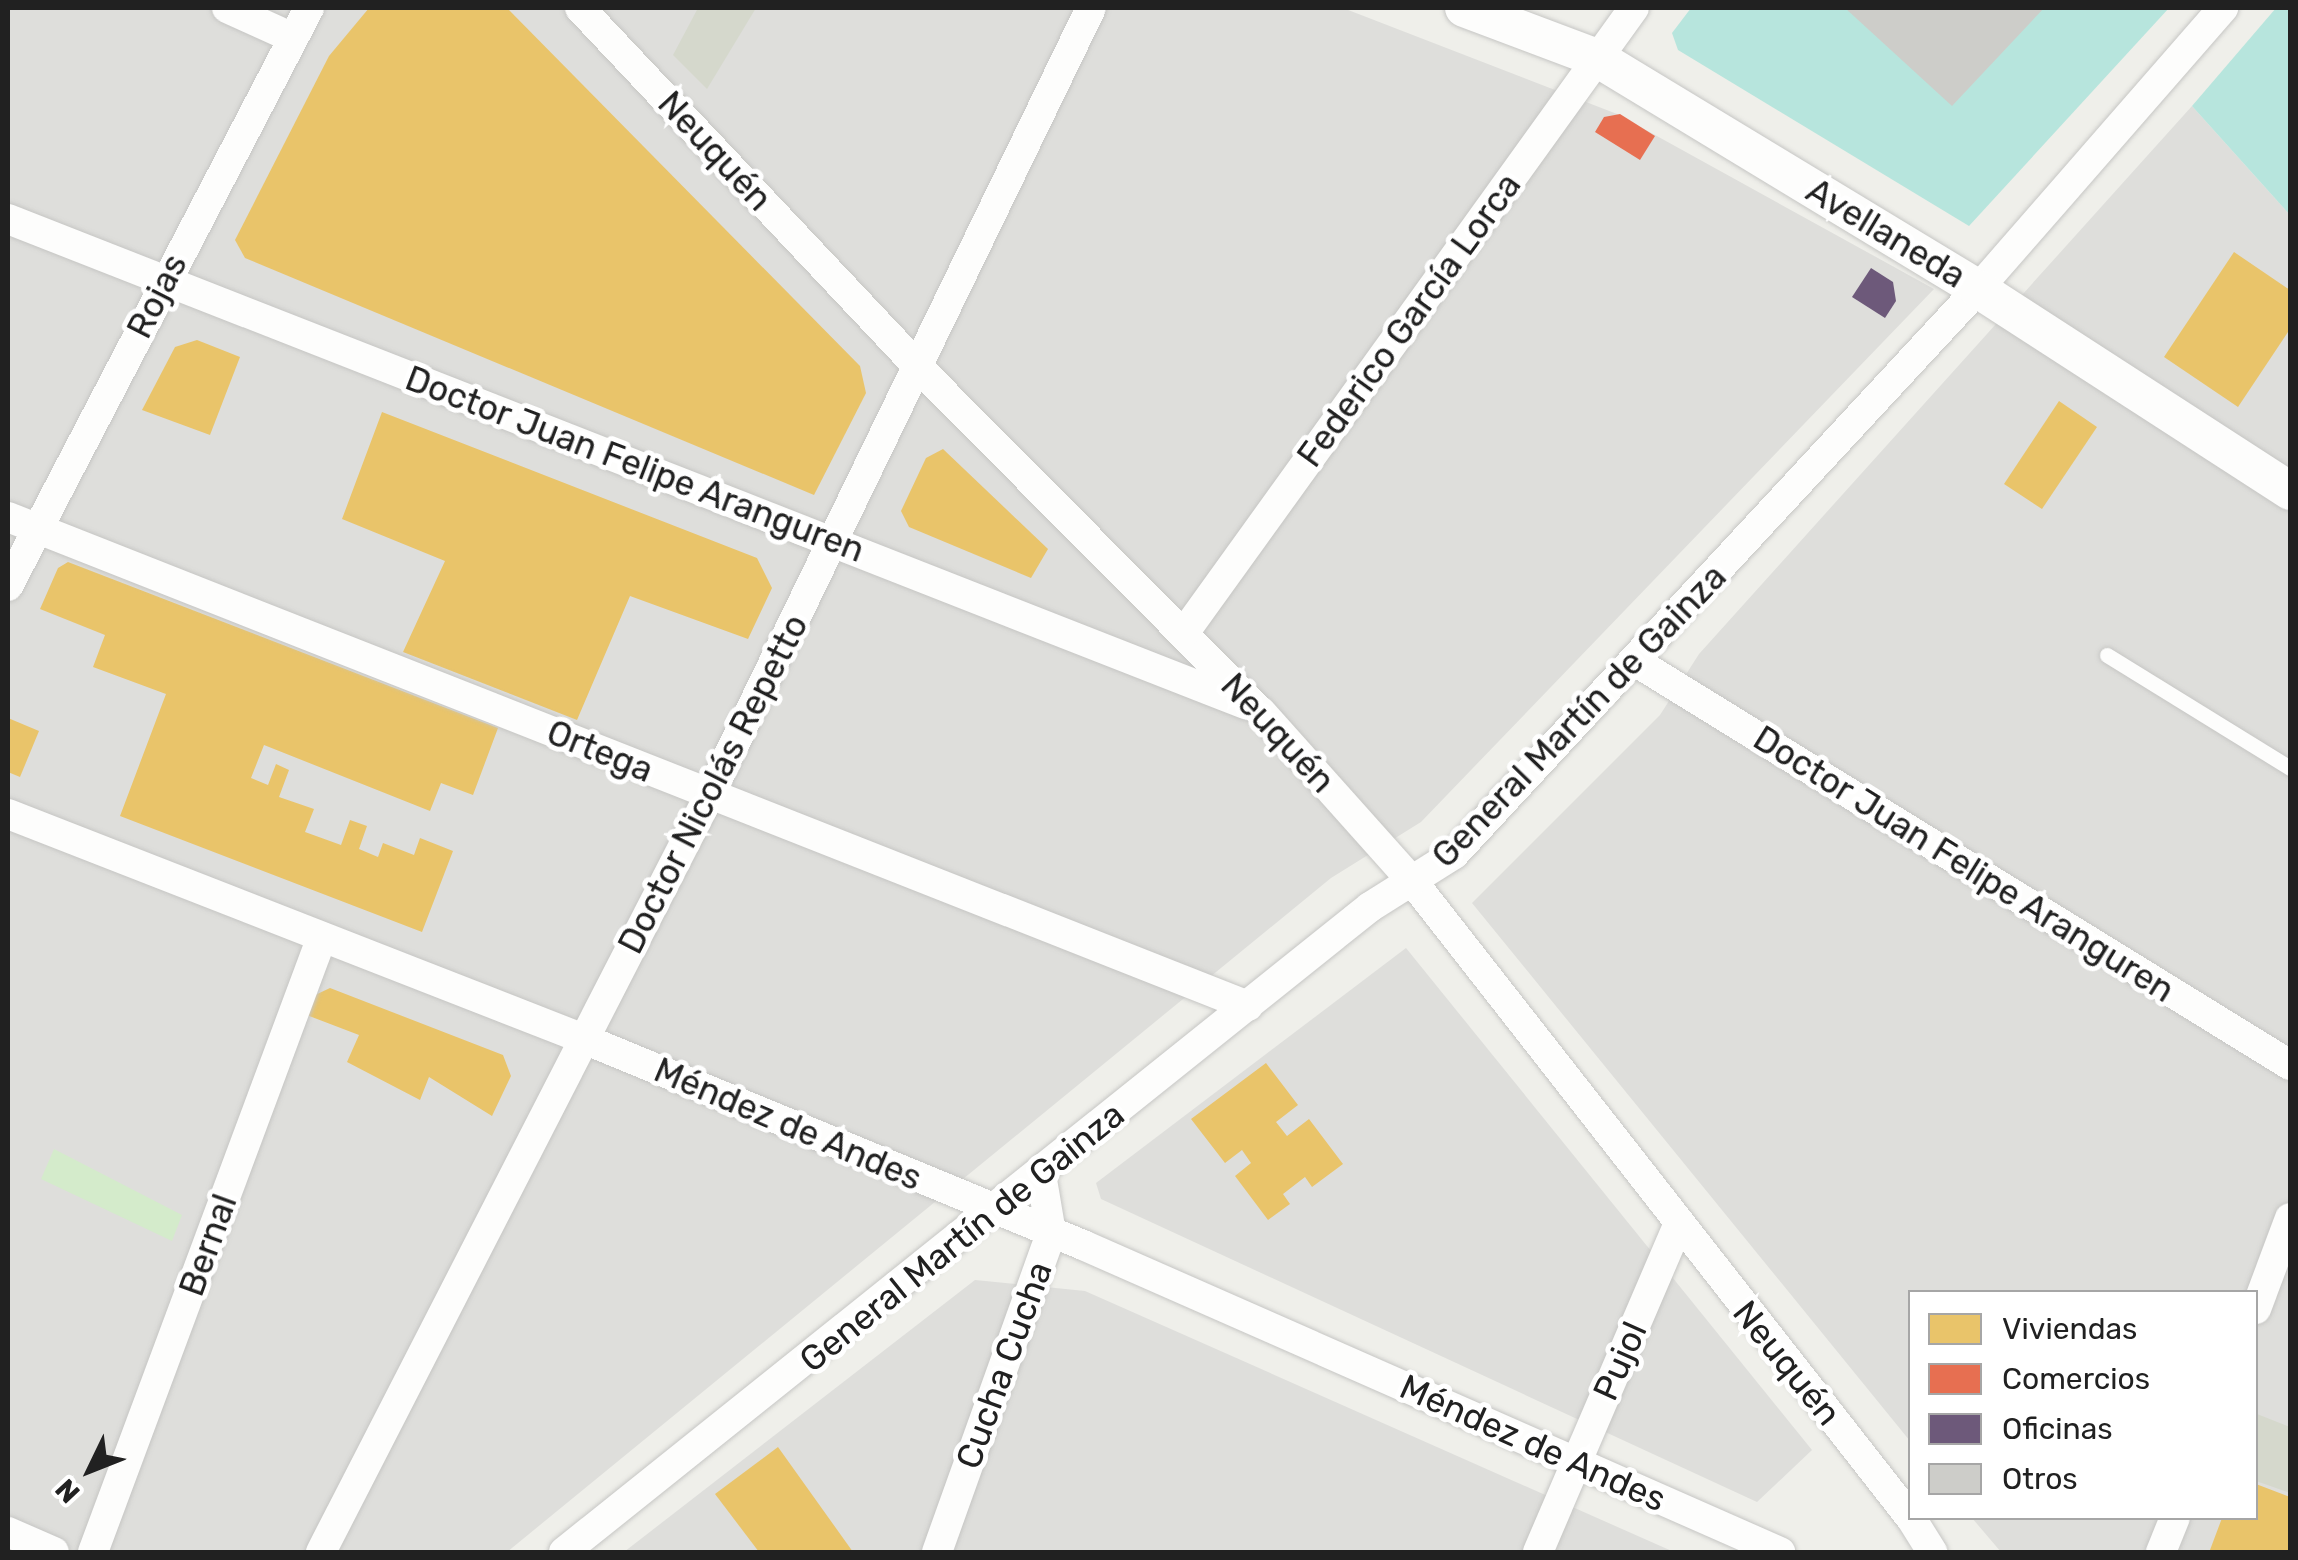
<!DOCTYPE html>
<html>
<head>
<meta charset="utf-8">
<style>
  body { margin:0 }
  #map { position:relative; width:2298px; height:1560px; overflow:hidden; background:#efefea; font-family:Rubik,sans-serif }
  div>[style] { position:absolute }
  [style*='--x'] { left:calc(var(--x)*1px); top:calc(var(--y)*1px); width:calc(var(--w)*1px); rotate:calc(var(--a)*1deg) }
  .residential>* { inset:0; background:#dededb }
  .construction>* { inset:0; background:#d5d8cc }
  .grass>* { inset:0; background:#d4ebcb }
  .pitch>* { inset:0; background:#b7e5dd }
  .homes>* { inset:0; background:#e9c46a }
  .shops>* { inset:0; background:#e76f51 }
  .offices>* { inset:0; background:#6d597a }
  .building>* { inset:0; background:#cdcdc9 }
  .roads { filter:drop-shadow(0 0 2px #c6c6c4) drop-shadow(0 0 2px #c6c6c4) }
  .service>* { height:15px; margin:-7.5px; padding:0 7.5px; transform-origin:7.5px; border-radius:7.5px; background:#fdfdfc }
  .minor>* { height:30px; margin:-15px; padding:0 15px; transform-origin:15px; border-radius:15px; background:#fdfdfc }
  .tertiary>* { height:38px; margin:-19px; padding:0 19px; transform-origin:19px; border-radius:19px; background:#fdfdfc }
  span { translate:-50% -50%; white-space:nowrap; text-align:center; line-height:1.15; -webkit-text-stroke:10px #fff; paint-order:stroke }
  .street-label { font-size:35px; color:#212121 }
  .frame { position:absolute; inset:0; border:10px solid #212121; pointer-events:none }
  .legend { position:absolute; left:1908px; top:1290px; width:350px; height:230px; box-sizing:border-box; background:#fff; border:2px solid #a6a6a6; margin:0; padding:12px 18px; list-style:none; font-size:30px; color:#212121 }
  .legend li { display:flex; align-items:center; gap:20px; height:50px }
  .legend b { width:50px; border:2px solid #a6a6a6 }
  .north { position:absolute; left:40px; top:1420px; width:100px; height:100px; -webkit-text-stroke:8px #fff; paint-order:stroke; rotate:227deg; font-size:28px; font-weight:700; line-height:40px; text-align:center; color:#212121 }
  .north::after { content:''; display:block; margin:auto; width:35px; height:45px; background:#212121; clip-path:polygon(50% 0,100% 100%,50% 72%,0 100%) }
</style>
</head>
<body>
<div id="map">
  <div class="residential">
    <i style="clip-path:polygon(8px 8px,1343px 8px,1617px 114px,1934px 289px,1421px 822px,1331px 878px,507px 1552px,8px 1552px)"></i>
    <i style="clip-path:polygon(2192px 106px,2290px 215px,2290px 1552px,2001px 1552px,1972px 1518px,2256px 1518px,2256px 1292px,1910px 1292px,1910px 1441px,1472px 903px,1660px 715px,1699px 654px)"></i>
    <i style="clip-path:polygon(1406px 948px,1812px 1450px,1757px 1502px,1101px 1199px,1096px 1183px)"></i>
    <i style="clip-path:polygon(975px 1280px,1085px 1291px,1674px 1552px,624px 1552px)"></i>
  </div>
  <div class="construction">
    <i style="clip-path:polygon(698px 8px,756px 8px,707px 89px,673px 55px)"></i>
    <i style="clip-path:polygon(2257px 1414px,2290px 1427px,2290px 1493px,2256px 1481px)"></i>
  </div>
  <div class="grass">
    <i style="clip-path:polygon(54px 1149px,182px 1215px,172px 1241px,41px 1179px)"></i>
  </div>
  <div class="pitch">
    <i style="clip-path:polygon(1691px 8px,2169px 8px,1969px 226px,1678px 50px,1672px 33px)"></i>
    <i style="clip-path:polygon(2276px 8px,2290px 8px,2290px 215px,2192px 106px)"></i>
  </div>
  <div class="homes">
    <i style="clip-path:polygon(369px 8px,507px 8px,860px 366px,866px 393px,814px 495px,245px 258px,235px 240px,329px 56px)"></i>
    <i style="clip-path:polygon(2234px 252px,2290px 290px,2290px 329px,2238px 407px,2164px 357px)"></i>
    <i style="clip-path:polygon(197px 340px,240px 357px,210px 435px,142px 410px,175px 347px)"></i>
    <i style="clip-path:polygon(2059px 401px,2097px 427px,2042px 509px,2004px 484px)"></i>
    <i style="clip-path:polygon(382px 412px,757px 558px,772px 588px,748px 639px,630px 596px,577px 720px,403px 652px,445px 561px,342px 519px)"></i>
    <i style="clip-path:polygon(943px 449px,1048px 549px,1031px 578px,909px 527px,901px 511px,926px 458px)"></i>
    <i style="clip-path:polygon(68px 562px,498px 728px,473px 795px,441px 783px,430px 811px,264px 745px,251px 778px,268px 785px,276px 764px,289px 770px,279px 797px,314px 809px,305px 832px,341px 845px,350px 820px,367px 826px,359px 849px,378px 857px,383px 843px,414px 855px,420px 838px,453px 851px,422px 932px,120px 816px,166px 694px,93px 667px,105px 635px,40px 609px,58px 568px)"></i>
    <i style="clip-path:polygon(8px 718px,39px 731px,20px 777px,8px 772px)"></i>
    <i style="clip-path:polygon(330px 988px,503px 1055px,511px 1076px,492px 1116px,429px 1077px,420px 1100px,347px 1062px,359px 1035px,304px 1014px,313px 996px)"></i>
    <i style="clip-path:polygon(1266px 1063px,1298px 1105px,1276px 1122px,1287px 1136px,1309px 1119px,1343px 1164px,1312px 1187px,1305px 1177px,1283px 1194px,1290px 1204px,1268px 1220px,1235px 1176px,1251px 1163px,1242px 1150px,1225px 1163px,1191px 1119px)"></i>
    <i style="clip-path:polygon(778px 1447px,853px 1552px,759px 1552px,715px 1494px)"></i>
    <i style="clip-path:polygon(2256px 1484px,2290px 1497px,2290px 1552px,2210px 1550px,2222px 1518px,2256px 1518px)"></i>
  </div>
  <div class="shops">
    <i style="clip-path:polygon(1620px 114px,1655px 136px,1640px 160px,1595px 132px,1604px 117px)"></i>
  </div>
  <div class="offices">
    <i style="clip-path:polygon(1871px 268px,1893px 282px,1896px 301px,1885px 318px,1852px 297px)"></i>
  </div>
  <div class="building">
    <i style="clip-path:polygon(1845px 8px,2044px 8px,1952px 106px)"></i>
  </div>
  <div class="roads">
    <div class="service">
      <i style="--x:2107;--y:655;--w:215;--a:31.7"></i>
    </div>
    <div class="minor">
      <i style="--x:227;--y:8;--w:72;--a:24.4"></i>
      <i style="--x:580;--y:8;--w:493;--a:46.7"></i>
      <i style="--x:918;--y:367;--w:486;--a:45.2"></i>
      <i style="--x:1261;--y:712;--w:228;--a:48.2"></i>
      <i style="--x:1413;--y:882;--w:806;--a:51.95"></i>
      <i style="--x:8;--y:219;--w:1329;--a:21.41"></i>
      <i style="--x:8;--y:517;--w:1333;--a:21.52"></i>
      <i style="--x:8;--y:586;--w:652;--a:-62.49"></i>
      <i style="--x:1184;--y:633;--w:770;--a:-54.25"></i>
      <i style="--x:1638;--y:663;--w:766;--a:31.66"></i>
      <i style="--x:8;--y:814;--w:618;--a:21.34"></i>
      <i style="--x:584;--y:1039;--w:540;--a:22.43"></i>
      <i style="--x:1083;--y:1245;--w:762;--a:23.77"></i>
      <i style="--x:2256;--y:1309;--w:97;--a:-69.5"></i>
      <i style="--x:1911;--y:1518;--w:40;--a:58"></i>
      <i style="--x:8;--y:1532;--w:50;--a:23.5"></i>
      <i style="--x:93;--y:1552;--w:656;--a:-69.58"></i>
      <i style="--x:321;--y:1552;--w:852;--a:-62.83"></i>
      <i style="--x:710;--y:794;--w:873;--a:-64.14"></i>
      <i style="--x:564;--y:1552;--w:1032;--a:-38.67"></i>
      <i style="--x:1370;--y:907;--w:99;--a:-32.2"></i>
      <i style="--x:1454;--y:854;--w:771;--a:-47.16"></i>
      <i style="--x:1978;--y:289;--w:373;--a:-48.9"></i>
      <i style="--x:937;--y:1552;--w:339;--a:-70.3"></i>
      <i style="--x:1051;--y:1233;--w:60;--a:-99.6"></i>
      <i style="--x:1538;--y:1552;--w:356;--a:-66.8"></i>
      <i style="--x:2161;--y:1552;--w:37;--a:-68"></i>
    </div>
    <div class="tertiary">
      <i style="--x:1464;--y:8;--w:142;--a:20.6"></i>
      <i style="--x:1597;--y:58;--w:446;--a:31.2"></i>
      <i style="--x:1978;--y:289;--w:372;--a:32.9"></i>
    </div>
  </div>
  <div class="street-label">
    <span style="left:715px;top:151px;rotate:47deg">Neuquén</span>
    <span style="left:1886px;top:233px;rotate:31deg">Avellaneda</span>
    <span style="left:157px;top:296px;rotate:-63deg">Rojas</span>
    <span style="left:1409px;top:320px;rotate:-54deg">Federico García Lorca</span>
    <span style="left:635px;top:464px;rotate:21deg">Doctor Juan Felipe Aranguren</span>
    <span style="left:1579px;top:716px;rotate:-46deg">General Martín de Gainza</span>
    <span style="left:1278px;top:733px;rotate:47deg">Neuquén</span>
    <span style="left:600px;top:751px;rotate:22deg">Ortega</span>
    <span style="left:713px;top:784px;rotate:-63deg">Doctor Nicolás Repetto</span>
    <span style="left:1964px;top:864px;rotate:32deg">Doctor Juan Felipe Aranguren</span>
    <span style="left:788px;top:1124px;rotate:23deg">Méndez de Andes</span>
    <span style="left:962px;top:1237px;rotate:-39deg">General Martín de Gainza</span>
    <span style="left:208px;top:1245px;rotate:-70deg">Bernal</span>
    <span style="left:1620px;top:1361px;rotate:-66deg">Pujol</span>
    <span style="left:1787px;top:1363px;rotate:51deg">Neuquén</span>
    <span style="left:1004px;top:1365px;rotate:-70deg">Cucha Cucha</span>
    <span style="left:1533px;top:1443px;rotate:24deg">Méndez de Andes</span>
  </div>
  <div class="frame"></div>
  <ul class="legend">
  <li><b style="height:28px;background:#e9c46a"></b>Viviendas</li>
  <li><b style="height:28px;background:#e76f51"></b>Comercios</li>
  <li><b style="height:28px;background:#6d597a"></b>Oficinas</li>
  <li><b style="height:28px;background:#cdcdc9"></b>Otros</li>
  </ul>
  <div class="north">N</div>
</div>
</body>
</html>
